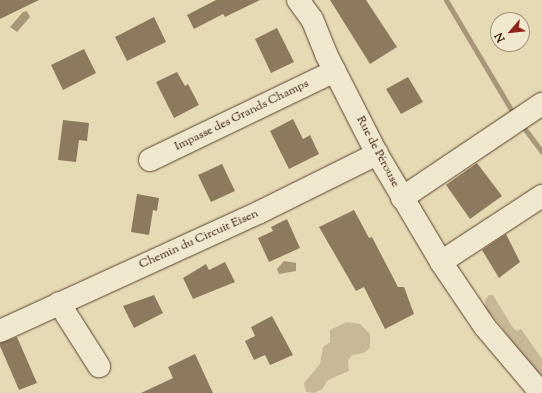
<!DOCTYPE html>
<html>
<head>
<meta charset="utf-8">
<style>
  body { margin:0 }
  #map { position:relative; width:542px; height:393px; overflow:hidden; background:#e6dab4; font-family:"Sorts Mill Goudy",serif }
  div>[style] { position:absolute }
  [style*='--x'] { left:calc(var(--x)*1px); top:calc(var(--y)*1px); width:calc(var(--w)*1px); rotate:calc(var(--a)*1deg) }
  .green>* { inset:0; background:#c7b896 }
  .water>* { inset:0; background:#a79677 }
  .stream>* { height:5px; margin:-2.5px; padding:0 2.5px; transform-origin:2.5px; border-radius:2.5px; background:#a79677 }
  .building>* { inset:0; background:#8d7a5e }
  .roads { filter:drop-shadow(0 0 1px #5b442e) drop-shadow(0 0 1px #5b442e) }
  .minor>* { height:22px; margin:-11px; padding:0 11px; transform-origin:11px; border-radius:11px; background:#efe7ce }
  span { translate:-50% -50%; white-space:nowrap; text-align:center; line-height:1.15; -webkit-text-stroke:3px #efe7ce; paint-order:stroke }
  .street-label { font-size:12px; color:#2d1201 }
  .north { position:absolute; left:490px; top:12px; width:40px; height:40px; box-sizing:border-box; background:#efe7ce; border:1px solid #a1927c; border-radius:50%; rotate:242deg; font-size:11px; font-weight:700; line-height:16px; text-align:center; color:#2d1201 }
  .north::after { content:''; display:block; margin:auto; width:14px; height:18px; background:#8f2418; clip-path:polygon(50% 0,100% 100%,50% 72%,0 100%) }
</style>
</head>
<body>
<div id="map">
  <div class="green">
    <i style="clip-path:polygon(489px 295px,493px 295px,513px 328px,517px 331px,521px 329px,542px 359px,542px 376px,527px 362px,497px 321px,486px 310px,485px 300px)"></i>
    <i style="clip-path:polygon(347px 322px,360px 324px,370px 334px,370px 348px,364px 353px,352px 355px,348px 360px,349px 371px,328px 380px,322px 389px,314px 393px,306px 392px,304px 383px,320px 364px,323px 347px,330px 342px,330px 330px)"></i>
  </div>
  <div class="water">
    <i style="clip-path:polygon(27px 11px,30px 17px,17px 32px,10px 27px,23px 12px)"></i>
    <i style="clip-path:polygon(284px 261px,296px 263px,296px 271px,279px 274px,277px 269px)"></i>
  </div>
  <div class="stream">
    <i style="--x:446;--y:0;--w:135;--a:59.3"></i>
    <i style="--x:521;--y:124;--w:35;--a:53"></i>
  </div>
  <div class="building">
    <i style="clip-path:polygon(0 0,39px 0,0 19px)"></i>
    <i style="clip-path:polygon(216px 0,260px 0,225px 17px,223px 14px,194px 29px,187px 15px)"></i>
    <i style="clip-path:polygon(330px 0,366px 0,397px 47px,370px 64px)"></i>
    <i style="clip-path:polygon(154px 17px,166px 42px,127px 61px,115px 37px)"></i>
    <i style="clip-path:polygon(277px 28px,294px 62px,271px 73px,255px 39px)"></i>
    <i style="clip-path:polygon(84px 49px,96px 73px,63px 90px,51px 65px)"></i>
    <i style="clip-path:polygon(177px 72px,185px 86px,188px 84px,199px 105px,174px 118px,156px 82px)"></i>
    <i style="clip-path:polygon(408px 77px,423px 102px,401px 114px,386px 89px)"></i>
    <i style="clip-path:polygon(293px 119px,303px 139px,310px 135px,319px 154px,289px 169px,270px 131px)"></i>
    <i style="clip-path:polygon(63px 120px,89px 123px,87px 141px,79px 140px,76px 162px,58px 160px)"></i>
    <i style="clip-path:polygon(477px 163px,502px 196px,470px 219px,446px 185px)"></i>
    <i style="clip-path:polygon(222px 164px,235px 191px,211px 202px,198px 175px)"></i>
    <i style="clip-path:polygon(137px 194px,159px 198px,157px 211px,153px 210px,149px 235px,131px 232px)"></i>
    <i style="clip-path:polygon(354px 210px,369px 238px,372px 237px,398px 287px,404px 287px,414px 314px,385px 329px,364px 287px,356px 291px,319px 227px)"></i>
    <i style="clip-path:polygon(287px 219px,300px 248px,269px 262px,258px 238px,273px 231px,271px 227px)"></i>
    <i style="clip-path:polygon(506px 234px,520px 262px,499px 278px,482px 250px)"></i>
    <i style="clip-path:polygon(225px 262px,235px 282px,193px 299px,183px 278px,206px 264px,209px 270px)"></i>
    <i style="clip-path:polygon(154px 295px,163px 313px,134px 328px,123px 306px)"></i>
    <i style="clip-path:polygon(272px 316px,293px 355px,270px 365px,265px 355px,254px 360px,245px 341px,255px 336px,251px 327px)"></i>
    <i style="clip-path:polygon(17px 337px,37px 383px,19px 390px,0 346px,0 343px)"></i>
    <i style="clip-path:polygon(195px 354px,213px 393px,141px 393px,173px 378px,168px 367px)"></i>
  </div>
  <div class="roads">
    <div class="minor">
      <i style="--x:298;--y:0;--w:24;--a:54"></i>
      <i style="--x:312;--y:19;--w:38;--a:68"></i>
      <i style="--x:326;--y:54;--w:112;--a:63"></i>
      <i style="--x:377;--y:154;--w:126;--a:59.3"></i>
      <i style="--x:441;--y:262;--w:78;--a:55.9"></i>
      <i style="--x:485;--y:327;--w:87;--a:49.7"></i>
      <i style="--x:150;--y:160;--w:205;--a:-25.7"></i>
      <i style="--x:402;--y:198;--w:169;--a:-33.9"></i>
      <i style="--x:441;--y:262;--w:121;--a:-33.2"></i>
      <i style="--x:59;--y:303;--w:75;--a:57.6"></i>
      <i style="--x:0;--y:331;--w:286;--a:-24.6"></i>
      <i style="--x:260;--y:212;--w:131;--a:-26.4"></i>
    </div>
  </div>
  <div class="street-label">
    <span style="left:242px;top:116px;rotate:-26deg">Impasse des Grands Champs</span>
    <span style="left:377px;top:152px;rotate:62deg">Rue de Pérouse</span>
    <span style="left:199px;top:240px;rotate:-24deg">Chemin du Circuit Eisen</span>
  </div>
  <div class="north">N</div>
</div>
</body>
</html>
